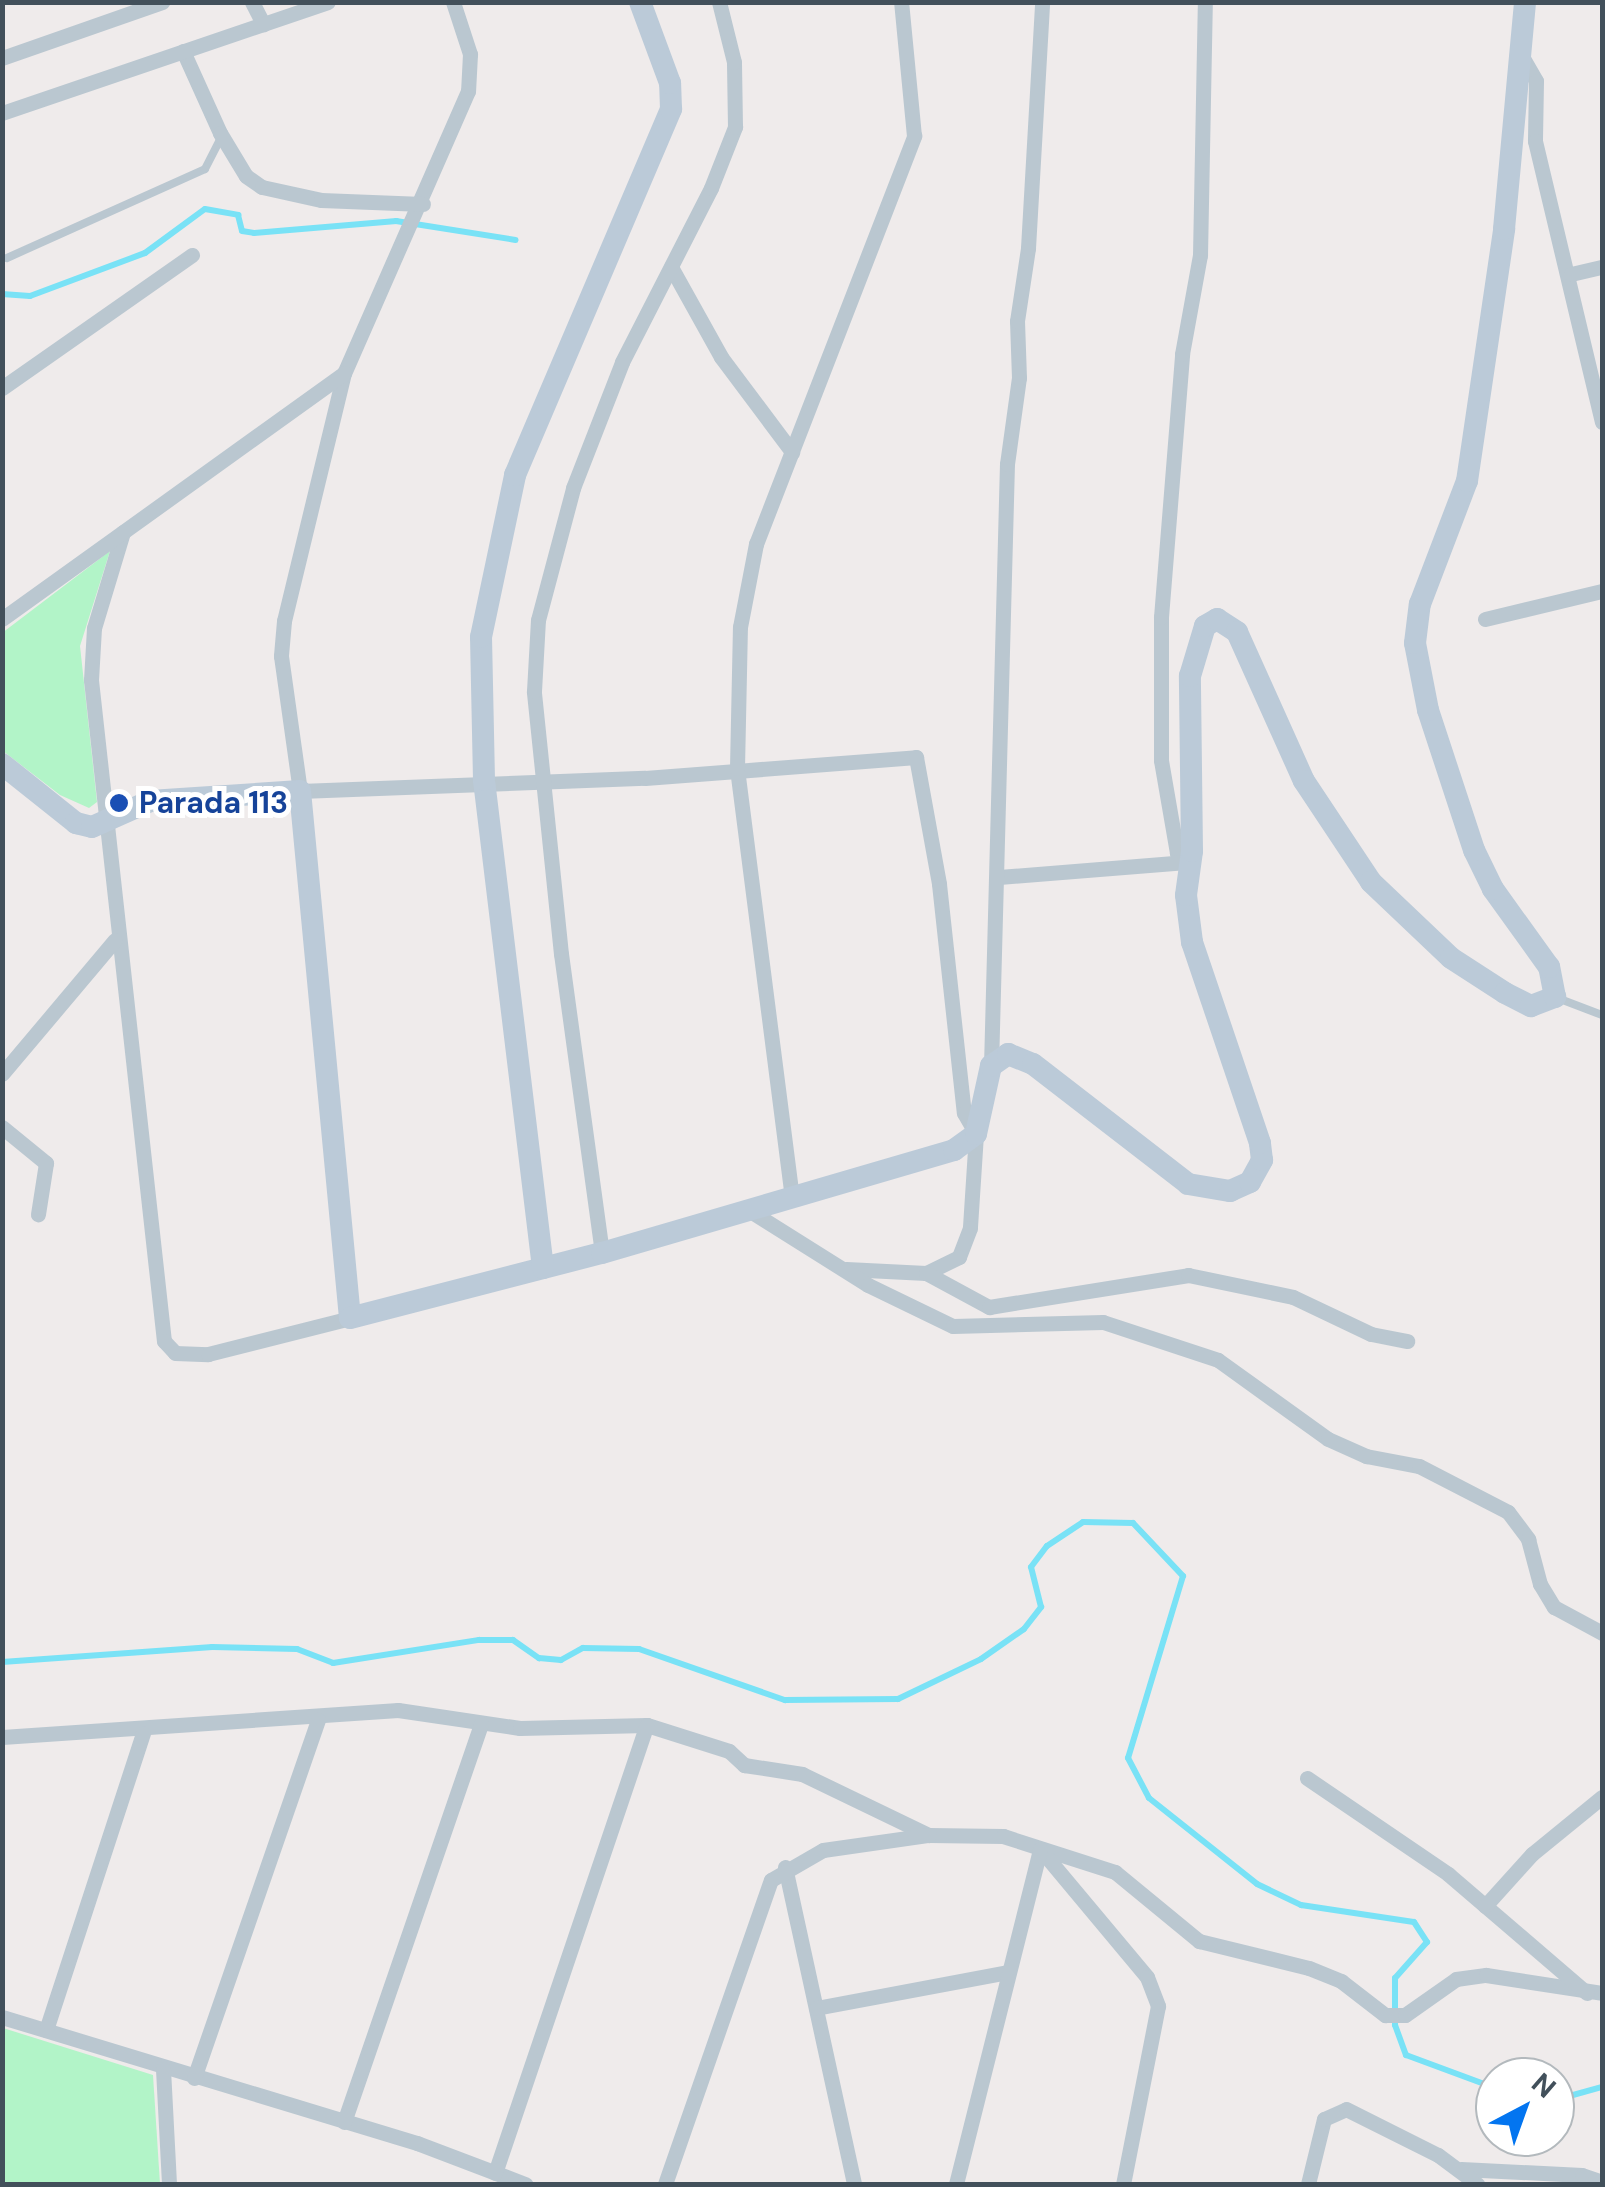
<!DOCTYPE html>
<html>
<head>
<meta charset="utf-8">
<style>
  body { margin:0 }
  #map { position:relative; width:1605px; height:2187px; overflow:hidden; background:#efebeb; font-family:"DM Sans",sans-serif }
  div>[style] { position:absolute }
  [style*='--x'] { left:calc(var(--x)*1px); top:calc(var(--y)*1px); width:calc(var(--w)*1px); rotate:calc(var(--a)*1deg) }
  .green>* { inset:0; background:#b2f4c8 }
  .stream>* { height:6px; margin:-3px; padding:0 3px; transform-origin:3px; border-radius:3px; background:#79e2f6 }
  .lane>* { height:8px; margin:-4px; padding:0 4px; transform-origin:4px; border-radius:4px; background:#bac7d0 }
  .street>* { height:15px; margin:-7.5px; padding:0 7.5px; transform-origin:7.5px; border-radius:7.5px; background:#bac7d0 }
  .secondary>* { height:22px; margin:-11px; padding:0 11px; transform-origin:11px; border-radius:11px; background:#bbcad8 }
  .dots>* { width:28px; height:28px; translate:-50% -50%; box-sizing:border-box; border:5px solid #fff; border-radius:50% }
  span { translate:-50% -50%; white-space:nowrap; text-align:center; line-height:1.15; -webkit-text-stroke:10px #fff; paint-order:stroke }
  .transit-label { font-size:30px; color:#164399; font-weight:700 }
  .left { translate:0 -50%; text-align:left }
  .frame { position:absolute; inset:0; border:5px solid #42505b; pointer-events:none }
  .north { position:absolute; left:1475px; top:2057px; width:100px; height:100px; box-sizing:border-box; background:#fff; border:2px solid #b3b9bd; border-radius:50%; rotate:41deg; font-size:28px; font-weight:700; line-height:40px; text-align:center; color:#42505b }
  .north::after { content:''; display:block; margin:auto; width:35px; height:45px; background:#0375f0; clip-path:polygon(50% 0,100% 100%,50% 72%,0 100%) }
</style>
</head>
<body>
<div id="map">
  <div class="green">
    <i style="clip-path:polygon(110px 551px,80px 646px,97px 802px,89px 808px,60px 795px,3px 751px,2px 633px)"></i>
    <i style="clip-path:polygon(3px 2028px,153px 2075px,160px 2184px,3px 2184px)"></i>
  </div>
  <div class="stream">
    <i style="--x:2;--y:294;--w:28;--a:4"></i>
    <i style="--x:30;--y:296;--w:123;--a:-20.5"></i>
    <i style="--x:145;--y:253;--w:74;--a:-36.3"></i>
    <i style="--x:205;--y:209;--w:34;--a:10"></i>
    <i style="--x:238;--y:215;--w:16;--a:76"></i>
    <i style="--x:242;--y:231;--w:12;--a:9"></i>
    <i style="--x:254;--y:233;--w:143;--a:-4.8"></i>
    <i style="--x:396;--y:221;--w:121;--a:9"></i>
    <i style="--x:2;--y:1662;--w:211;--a:-4.1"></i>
    <i style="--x:212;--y:1647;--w:85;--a:1.3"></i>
    <i style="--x:297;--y:1649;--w:39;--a:21"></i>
    <i style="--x:333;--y:1663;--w:148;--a:-9"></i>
    <i style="--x:479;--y:1640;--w:34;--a:0"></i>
    <i style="--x:513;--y:1640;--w:32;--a:35"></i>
    <i style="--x:539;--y:1658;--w:22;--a:5"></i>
    <i style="--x:561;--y:1660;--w:25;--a:-29"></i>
    <i style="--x:583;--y:1648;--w:56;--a:1"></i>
    <i style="--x:639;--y:1649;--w:155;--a:19.3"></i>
    <i style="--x:785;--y:1700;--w:113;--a:-0.5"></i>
    <i style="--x:898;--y:1699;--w:92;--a:-25.7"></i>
    <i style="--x:981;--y:1659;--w:52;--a:-34.9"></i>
    <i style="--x:1024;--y:1629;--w:28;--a:-52"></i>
    <i style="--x:1041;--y:1607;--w:41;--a:-104"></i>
    <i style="--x:1031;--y:1567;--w:26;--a:-53"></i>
    <i style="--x:1047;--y:1546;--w:43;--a:-33.7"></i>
    <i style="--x:1083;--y:1522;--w:50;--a:1.1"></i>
    <i style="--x:1133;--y:1523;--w:73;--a:46.7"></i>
    <i style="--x:1183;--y:1576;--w:190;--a:106.8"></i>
    <i style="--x:1128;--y:1758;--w:45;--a:62.3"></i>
    <i style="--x:1149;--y:1798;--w:138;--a:38.5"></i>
    <i style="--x:1257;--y:1884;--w:49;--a:25.5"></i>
    <i style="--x:1301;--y:1905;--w:114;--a:8.6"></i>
    <i style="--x:1414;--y:1922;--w:24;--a:57"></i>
    <i style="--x:1427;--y:1942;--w:48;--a:131.6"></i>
    <i style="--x:1395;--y:1978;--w:47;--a:90"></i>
    <i style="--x:1395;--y:2025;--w:32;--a:70"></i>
    <i style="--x:1406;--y:2055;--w:95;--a:20.3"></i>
    <i style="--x:1555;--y:2100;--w:49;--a:-15.5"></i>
  </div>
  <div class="lane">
    <i style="--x:7;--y:258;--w:217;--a:-24.2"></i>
    <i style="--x:205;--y:169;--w:33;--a:-63"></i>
    <i style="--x:1560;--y:999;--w:45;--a:20.9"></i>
  </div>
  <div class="street">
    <i style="--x:252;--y:2;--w:25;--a:63"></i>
    <i style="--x:453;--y:2;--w:55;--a:71.9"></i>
    <i style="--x:470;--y:54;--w:37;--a:93"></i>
    <i style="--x:468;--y:91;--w:308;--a:113.7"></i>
    <i style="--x:344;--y:373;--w:255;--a:103.6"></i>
    <i style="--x:284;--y:621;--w:35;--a:95"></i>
    <i style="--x:281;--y:656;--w:136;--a:82"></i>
    <i style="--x:300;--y:791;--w:345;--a:-2.2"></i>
    <i style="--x:645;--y:778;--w:272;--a:-4.4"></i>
    <i style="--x:916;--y:757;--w:129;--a:79.7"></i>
    <i style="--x:939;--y:884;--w:230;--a:83.8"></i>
    <i style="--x:964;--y:1113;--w:24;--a:60"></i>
    <i style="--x:976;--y:1134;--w:94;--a:93.7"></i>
    <i style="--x:970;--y:1228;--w:31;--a:111"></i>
    <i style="--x:959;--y:1257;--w:37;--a:154"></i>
    <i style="--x:926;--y:1273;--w:80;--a:-177.1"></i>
    <i style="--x:183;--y:51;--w:90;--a:65.7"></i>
    <i style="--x:220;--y:133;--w:50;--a:58.8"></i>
    <i style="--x:246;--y:176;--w:19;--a:35"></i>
    <i style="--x:262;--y:187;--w:60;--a:12.4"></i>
    <i style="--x:321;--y:200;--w:102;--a:2.2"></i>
    <i style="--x:1520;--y:53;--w:32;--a:60"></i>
    <i style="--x:1536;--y:81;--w:60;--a:91"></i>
    <i style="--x:1535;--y:141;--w:289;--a:76.6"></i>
    <i style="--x:2;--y:58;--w:170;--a:-19.3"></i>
    <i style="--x:2;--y:113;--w:344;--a:-18.8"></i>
    <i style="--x:671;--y:267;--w:103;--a:60.9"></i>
    <i style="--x:721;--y:357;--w:119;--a:53.2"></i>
    <i style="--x:1571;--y:274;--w:32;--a:-13"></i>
    <i style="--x:2;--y:388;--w:232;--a:-35"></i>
    <i style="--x:123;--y:532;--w:100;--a:106.8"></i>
    <i style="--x:94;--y:628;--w:52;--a:93.3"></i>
    <i style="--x:91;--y:680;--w:665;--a:83.7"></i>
    <i style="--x:164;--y:1341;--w:16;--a:47"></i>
    <i style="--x:175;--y:1353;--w:33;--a:2"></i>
    <i style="--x:208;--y:1354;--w:146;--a:-14.2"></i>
    <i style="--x:2;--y:619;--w:421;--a:-35.7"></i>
    <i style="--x:1485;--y:619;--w:120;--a:-13.5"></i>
    <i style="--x:1186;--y:862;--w:13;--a:-135"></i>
    <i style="--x:1177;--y:853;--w:94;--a:-99.8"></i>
    <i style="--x:1161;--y:760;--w:143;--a:-90"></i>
    <i style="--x:1161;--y:617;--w:264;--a:-85.4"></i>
    <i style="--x:1182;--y:354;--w:101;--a:-79.7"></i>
    <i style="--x:1200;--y:255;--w:253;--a:-88.9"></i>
    <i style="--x:999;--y:877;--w:188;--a:-4.6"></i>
    <i style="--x:991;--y:1066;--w:602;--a:-88.48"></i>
    <i style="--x:1007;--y:464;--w:87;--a:-82.1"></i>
    <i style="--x:1019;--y:378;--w:57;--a:-92"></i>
    <i style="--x:1017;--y:321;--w:74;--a:-81.4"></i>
    <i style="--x:1028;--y:248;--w:246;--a:-86.7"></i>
    <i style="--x:2;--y:1074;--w:175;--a:-49.9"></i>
    <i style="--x:2;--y:1127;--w:57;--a:39.3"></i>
    <i style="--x:46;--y:1163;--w:52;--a:98.9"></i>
    <i style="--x:792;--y:1198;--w:434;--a:-97.3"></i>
    <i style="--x:737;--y:768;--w:141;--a:-88.8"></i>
    <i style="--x:740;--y:627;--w:85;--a:-79.1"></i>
    <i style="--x:756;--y:544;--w:438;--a:-68.8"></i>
    <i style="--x:914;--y:136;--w:135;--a:-95.5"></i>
    <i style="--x:750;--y:1211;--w:139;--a:32.1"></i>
    <i style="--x:868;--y:1285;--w:94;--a:25.8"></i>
    <i style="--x:953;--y:1326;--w:150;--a:-1.5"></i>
    <i style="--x:1103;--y:1322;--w:121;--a:18.3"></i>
    <i style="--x:1218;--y:1360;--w:135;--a:35.7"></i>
    <i style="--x:1328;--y:1439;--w:42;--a:24.1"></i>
    <i style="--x:1366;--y:1456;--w:54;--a:10.7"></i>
    <i style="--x:1419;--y:1466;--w:100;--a:27.3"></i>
    <i style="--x:1508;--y:1512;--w:34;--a:53"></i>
    <i style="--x:1528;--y:1539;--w:47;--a:75.1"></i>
    <i style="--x:1540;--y:1584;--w:27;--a:59"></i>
    <i style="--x:1554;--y:1607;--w:55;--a:28.4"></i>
    <i style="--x:602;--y:1253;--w:302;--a:-97.8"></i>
    <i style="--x:561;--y:954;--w:264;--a:-95.9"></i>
    <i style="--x:534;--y:691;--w:71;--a:-86.8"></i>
    <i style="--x:538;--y:620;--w:137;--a:-75.1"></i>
    <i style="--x:573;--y:488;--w:135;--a:-68.7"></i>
    <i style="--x:622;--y:362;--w:195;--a:-62.9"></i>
    <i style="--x:711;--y:188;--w:66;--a:-68.5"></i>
    <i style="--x:735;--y:127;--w:65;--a:-90.9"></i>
    <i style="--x:734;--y:62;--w:62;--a:-104"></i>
    <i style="--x:926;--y:1273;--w:72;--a:28.4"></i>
    <i style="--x:989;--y:1307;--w:202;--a:-9.1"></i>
    <i style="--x:1188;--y:1275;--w:107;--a:11.8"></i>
    <i style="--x:1293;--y:1297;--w:86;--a:25.4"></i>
    <i style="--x:1371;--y:1334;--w:37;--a:11"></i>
    <i style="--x:2;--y:1737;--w:397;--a:-3.9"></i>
    <i style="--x:398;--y:1710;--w:123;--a:8.4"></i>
    <i style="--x:520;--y:1728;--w:127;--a:-1.4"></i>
    <i style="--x:647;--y:1725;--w:86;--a:17.6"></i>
    <i style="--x:729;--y:1751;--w:21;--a:43"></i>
    <i style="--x:744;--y:1765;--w:59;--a:8.8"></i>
    <i style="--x:802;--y:1774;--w:141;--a:25.7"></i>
    <i style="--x:929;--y:1835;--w:74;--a:0.8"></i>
    <i style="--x:1003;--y:1836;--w:118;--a:17.8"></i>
    <i style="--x:1115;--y:1872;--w:109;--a:39.4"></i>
    <i style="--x:1199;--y:1941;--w:113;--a:13.8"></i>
    <i style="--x:1309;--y:1968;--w:35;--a:22"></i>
    <i style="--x:1341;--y:1981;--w:56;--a:37.7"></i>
    <i style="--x:1385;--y:2015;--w:20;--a:0"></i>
    <i style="--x:1405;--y:2015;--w:62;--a:-35.2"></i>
    <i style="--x:1456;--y:1979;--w:30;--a:-8"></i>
    <i style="--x:1486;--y:1975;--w:117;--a:8.8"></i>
    <i style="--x:1307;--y:1778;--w:171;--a:34.2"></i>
    <i style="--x:1448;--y:1874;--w:183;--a:40.6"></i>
    <i style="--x:1040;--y:1849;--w:167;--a:50.1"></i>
    <i style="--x:1147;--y:1977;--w:31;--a:69"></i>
    <i style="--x:1158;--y:2006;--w:181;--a:101.1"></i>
    <i style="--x:785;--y:1867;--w:324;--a:77.7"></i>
    <i style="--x:1485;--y:1906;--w:70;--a:-47.9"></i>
    <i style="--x:1532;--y:1854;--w:90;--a:-39.2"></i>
    <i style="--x:816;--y:2008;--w:196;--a:-10.6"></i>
    <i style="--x:2;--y:2017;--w:434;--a:16.9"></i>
    <i style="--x:417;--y:2143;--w:116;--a:20.8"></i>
    <i style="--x:46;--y:2030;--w:312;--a:-71.9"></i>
    <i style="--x:163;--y:2069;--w:115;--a:87"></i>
    <i style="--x:194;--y:2078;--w:379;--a:-70.9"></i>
    <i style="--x:344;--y:2122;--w:421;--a:-71"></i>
    <i style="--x:1461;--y:2169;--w:121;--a:2.8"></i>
    <i style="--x:1582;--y:2175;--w:21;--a:19"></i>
    <i style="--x:495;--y:2173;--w:473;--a:-71.3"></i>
    <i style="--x:665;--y:2184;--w:322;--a:-70.8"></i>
    <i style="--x:771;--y:1880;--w:60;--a:-30"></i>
    <i style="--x:823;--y:1850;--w:107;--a:-8.1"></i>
    <i style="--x:956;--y:2184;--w:345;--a:-75.9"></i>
    <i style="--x:1308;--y:2184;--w:67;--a:-76.2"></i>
    <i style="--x:1324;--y:2119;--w:24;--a:-24"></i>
    <i style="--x:1346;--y:2109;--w:103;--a:26.6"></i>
    <i style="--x:1438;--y:2155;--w:49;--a:36.6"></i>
  </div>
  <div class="secondary">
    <i style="--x:2;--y:764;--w:95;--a:38.6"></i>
    <i style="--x:76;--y:823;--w:16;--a:14"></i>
    <i style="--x:92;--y:827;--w:64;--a:-24.1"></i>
    <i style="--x:150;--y:801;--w:150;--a:-3.8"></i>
    <i style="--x:300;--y:791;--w:529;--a:84.58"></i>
    <i style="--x:350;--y:1318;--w:260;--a:-14.5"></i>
    <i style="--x:602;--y:1253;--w:367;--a:-16.3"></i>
    <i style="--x:954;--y:1150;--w:27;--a:-36"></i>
    <i style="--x:976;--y:1134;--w:70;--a:-77.6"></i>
    <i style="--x:991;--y:1066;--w:21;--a:-35"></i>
    <i style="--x:1008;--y:1054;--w:27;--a:22"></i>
    <i style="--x:1033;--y:1064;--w:196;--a:37.7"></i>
    <i style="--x:1188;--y:1184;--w:43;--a:9.5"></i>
    <i style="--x:1230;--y:1191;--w:22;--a:-24"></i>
    <i style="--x:1250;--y:1182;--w:25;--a:-61"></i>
    <i style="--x:1262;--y:1160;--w:17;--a:-97"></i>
    <i style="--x:1260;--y:1143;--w:212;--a:-108.7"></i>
    <i style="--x:1192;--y:942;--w:47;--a:-97.3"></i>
    <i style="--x:1186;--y:895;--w:44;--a:-82.2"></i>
    <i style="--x:1192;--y:851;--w:175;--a:-90.7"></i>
    <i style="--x:1190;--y:676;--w:52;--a:-73.3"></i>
    <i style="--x:1205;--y:626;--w:14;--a:-30"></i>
    <i style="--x:1217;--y:619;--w:24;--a:33"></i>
    <i style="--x:1237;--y:632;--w:163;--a:65.8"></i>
    <i style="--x:1304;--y:781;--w:121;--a:56.4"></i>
    <i style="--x:1371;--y:882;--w:110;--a:43.5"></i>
    <i style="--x:1451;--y:958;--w:64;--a:32.9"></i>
    <i style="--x:1505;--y:993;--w:29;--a:27"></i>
    <i style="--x:1531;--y:1006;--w:26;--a:-21"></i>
    <i style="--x:1555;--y:997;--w:31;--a:-101"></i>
    <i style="--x:1549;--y:967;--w:96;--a:-125.7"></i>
    <i style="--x:1493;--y:889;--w:43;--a:-116"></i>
    <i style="--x:1474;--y:850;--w:147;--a:-108.2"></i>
    <i style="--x:1428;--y:710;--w:68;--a:-101"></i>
    <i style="--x:1415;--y:643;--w:39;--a:-83"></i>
    <i style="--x:1420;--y:604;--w:132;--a:-69.1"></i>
    <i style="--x:1467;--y:481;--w:255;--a:-81.6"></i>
    <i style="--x:1504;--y:229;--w:228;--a:-84.7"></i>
    <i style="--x:543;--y:1268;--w:492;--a:-96.9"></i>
    <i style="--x:484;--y:780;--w:143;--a:-91.2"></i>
    <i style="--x:481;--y:637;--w:166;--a:-78.1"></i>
    <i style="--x:515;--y:475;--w:398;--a:-66.9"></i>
    <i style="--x:671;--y:109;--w:26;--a:-92"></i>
    <i style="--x:670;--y:83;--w:86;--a:-110.3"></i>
  </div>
  <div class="dots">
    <i style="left:119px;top:803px;background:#1a4fb4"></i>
  </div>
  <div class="transit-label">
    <span class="left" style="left:139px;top:803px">Parada 113</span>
  </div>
  <div class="frame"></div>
  <div class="north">N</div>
</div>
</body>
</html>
